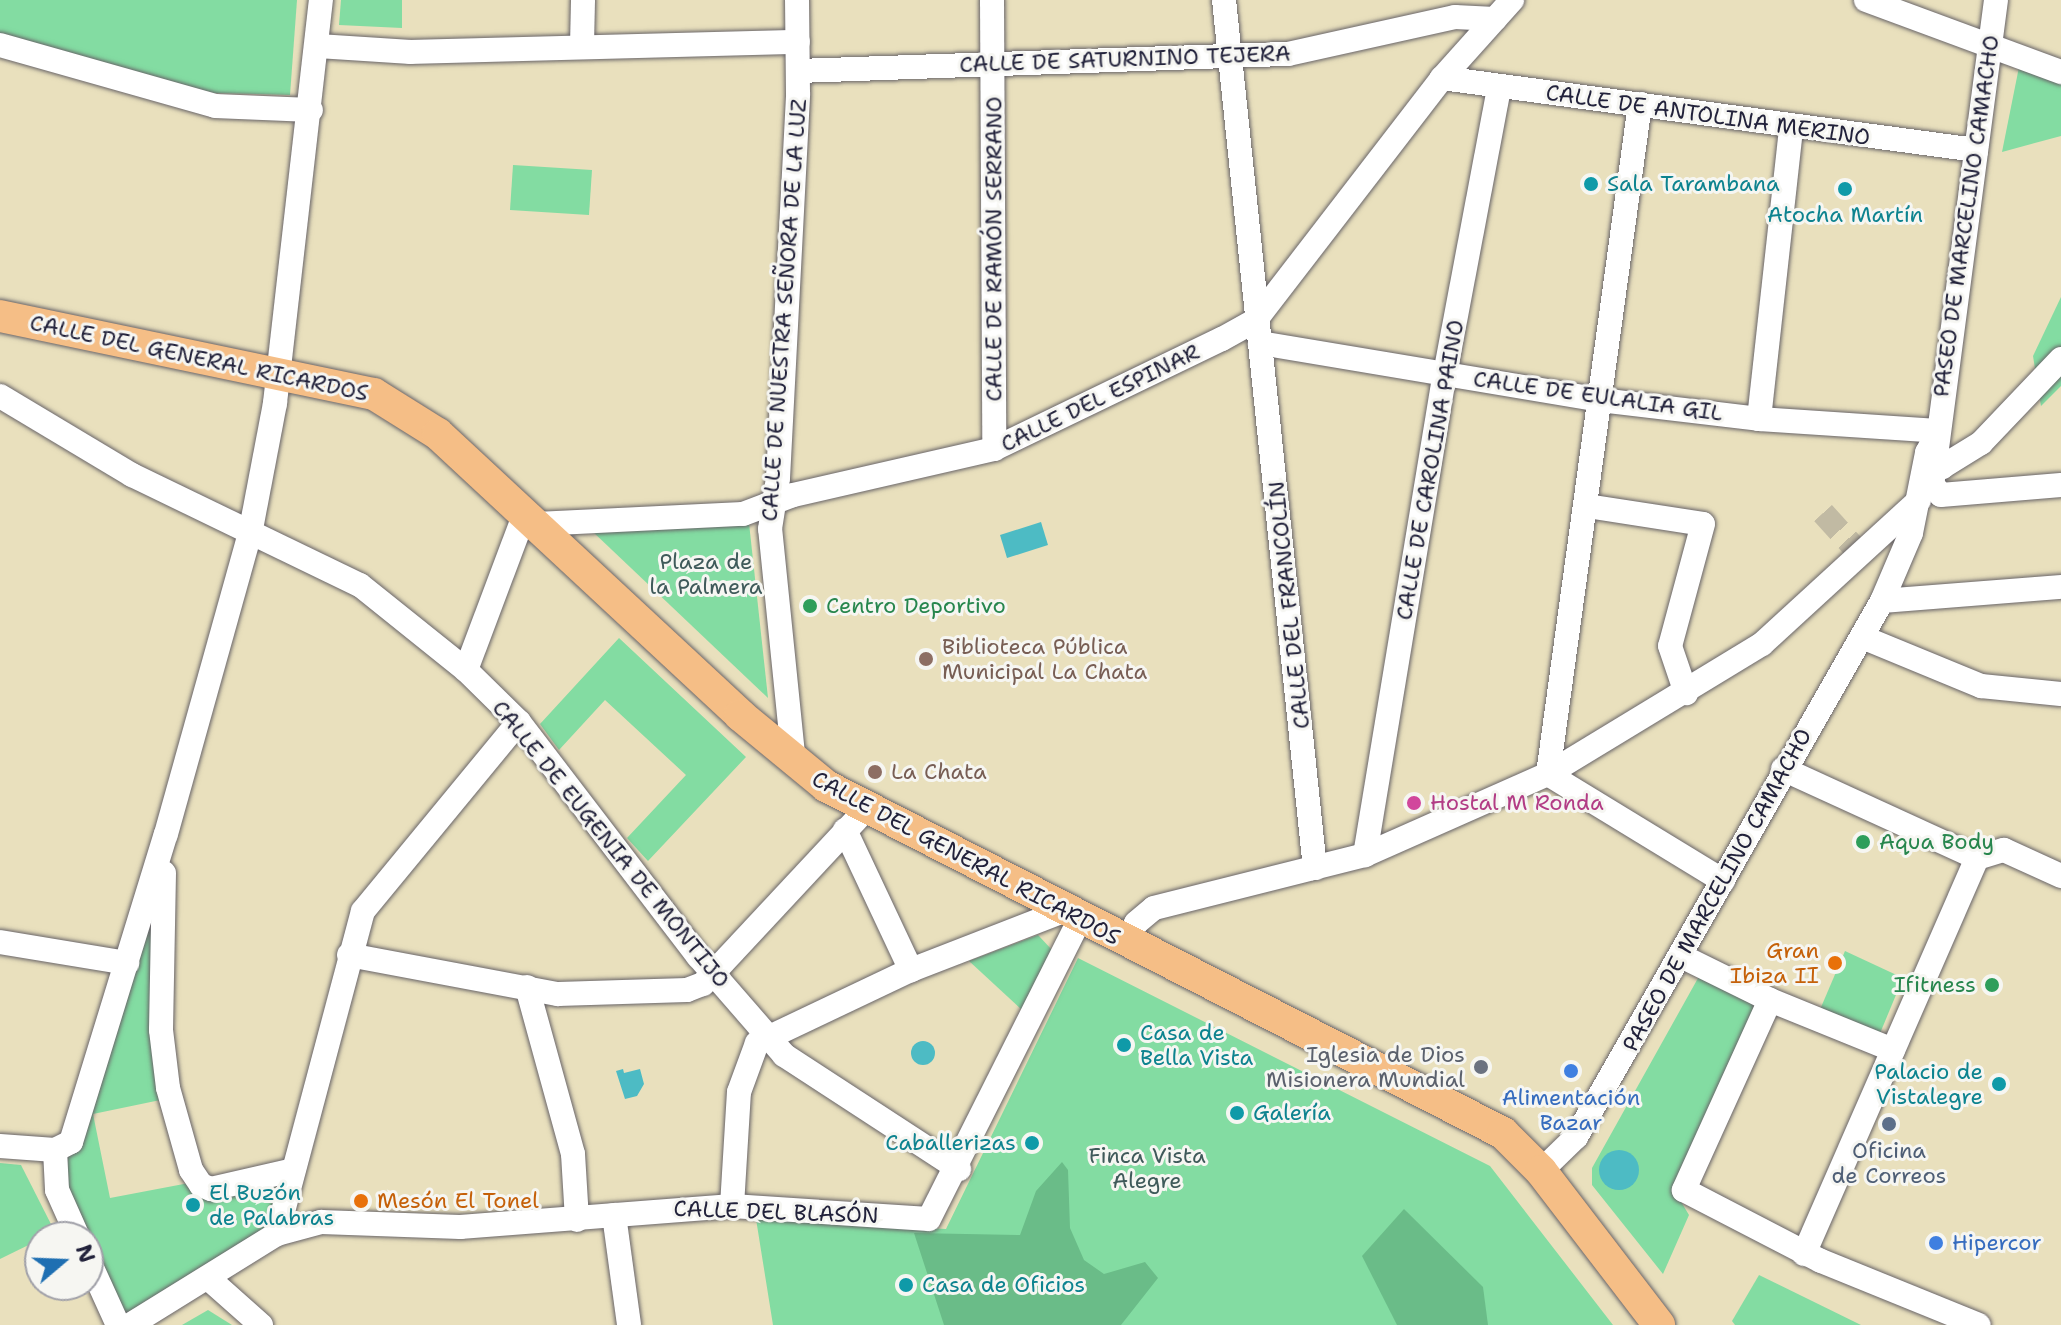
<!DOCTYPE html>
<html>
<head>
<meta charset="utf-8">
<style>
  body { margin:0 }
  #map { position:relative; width:2061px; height:1325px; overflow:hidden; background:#e9e0bd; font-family:"Shantell Sans",sans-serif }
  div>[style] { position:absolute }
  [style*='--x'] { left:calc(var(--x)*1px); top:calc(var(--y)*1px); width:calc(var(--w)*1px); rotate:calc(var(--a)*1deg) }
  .green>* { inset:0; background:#83dca2 }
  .forest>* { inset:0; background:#6abc88 }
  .water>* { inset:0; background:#4dbbc4 }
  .round { border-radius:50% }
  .minor-tunnel>* { height:24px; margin-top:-12px; transform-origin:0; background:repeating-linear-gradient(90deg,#c1baa3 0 24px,transparent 0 36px) }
  .roads { filter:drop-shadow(0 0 2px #686468) drop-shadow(0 0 2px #686468) }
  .minor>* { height:24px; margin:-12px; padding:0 12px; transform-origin:12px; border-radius:12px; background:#fff }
  .major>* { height:32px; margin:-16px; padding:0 16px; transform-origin:16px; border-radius:16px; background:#f5be86 }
  .dots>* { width:22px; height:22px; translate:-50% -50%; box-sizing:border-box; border:4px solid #f6f6f2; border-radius:50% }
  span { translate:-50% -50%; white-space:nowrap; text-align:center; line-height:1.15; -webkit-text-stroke:6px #f6f6f2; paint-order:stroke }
  .street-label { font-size:22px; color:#22223b }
  .culture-label { font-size:22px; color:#0d838f }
  .left { translate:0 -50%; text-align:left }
  .right { translate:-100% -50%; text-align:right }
  .park-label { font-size:22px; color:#3f5a5a }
  .leisure-label { font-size:22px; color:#27864d }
  .education-label { font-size:22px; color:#785e54 }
  .hotel-label { font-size:22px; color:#b23c85 }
  .food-label { font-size:22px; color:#c56008 }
  .worship-label { font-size:22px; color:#5b616d }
  .shop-label { font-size:22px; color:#366cbe }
  .service-label { font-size:22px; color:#4e5e75 }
  .north { position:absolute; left:24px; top:1221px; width:80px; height:80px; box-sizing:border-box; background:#f6f6f2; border:2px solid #a1a1a9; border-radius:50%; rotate:71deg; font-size:22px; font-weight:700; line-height:32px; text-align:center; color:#22223b }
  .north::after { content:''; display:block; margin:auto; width:28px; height:36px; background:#1f6fb2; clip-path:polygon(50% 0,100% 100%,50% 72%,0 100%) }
</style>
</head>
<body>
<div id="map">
  <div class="green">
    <i style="clip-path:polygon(0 0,297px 0,290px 95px,213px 93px,0 35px)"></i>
    <i style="clip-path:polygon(341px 0,402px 0,402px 28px,339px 25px)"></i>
    <i style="clip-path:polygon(2021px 57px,2061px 72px,2061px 136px,2002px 152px)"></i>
    <i style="clip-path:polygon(513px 165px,592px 170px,589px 215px,510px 210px)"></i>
    <i style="clip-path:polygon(2061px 297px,2061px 386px,2041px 406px,2033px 356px)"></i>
    <i style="clip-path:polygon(749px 523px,768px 698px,592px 531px)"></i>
    <i style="clip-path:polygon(619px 638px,746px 757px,648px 861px,627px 838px,686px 775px,605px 700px,559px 750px,540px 724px)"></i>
    <i style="clip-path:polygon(156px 893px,170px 1098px,93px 1114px,110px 1198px,189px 1183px,282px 1179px,270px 1232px,130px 1325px,88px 1259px,88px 1237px,56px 1156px)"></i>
    <i style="clip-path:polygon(1038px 935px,1053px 951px,1023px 1011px,969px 961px)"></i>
    <i style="clip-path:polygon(1845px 951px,1903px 978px,1876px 1043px,1816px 1019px)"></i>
    <i style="clip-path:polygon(1078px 958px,1490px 1166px,1613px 1325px,773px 1325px,756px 1219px,946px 1229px)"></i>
    <i style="clip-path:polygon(1702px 971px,1764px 1000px,1677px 1195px,1689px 1215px,1663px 1274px,1592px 1185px,1592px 1168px)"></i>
    <i style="clip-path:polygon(0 1163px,21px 1165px,55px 1232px,0 1259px)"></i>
    <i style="clip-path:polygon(1759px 1275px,1861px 1325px,1735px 1325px,1732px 1321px)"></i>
    <i style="clip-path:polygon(208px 1310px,232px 1325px,182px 1325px)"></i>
  </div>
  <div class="forest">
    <i style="clip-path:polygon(1062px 1162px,1068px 1170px,1070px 1228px,1084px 1260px,1104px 1274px,1145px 1262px,1158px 1278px,1121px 1325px,944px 1325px,914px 1233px,1020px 1235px,1036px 1191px)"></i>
    <i style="clip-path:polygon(1404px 1209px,1483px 1287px,1488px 1325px,1397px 1325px,1362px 1256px)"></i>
  </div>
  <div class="water">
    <i style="clip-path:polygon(1041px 522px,1048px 545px,1007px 558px,1000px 535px)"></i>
    <i class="round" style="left:911px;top:1041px;width:24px;height:24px"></i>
    <i style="clip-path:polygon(623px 1069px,624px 1073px,640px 1069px,644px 1084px,637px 1096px,625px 1099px,616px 1071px)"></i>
    <i class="round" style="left:1599px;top:1150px;width:40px;height:40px"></i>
  </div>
  <div class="minor-tunnel">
    <i style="--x:1823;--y:513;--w:55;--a:47.9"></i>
  </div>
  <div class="roads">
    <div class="minor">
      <i style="--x:992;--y:0;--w:449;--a:89.7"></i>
      <i style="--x:1224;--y:0;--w:873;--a:84.02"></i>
      <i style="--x:1866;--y:0;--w:208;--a:20.3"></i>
      <i style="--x:1996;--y:0;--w:488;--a:97.5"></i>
      <i style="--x:1932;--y:484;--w:14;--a:51"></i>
      <i style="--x:1941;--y:495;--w:120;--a:-4.8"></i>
      <i style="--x:0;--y:45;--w:223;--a:15.8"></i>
      <i style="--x:215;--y:106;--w:96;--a:2.4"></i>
      <i style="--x:582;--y:45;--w:45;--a:-88.7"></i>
      <i style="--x:318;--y:46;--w:93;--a:3.7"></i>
      <i style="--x:411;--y:52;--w:387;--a:-1.5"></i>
      <i style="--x:798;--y:71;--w:490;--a:-2"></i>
      <i style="--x:1288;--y:54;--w:171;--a:-12.5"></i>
      <i style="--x:1455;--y:17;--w:40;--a:2.9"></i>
      <i style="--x:1442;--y:78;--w:539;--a:7.68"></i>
      <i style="--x:1640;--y:104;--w:676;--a:97.82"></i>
      <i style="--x:1548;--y:774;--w:205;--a:31.4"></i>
      <i style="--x:1260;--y:343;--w:345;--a:9.5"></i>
      <i style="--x:1600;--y:400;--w:160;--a:6.8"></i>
      <i style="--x:1759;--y:419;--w:179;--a:3.8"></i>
      <i style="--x:0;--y:396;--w:154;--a:30.9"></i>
      <i style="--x:132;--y:475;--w:253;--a:25.8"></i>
      <i style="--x:360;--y:585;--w:136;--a:38.7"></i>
      <i style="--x:466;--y:670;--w:74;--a:44.5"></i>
      <i style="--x:519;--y:722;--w:295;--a:52.6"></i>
      <i style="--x:698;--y:956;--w:131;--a:49"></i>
      <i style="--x:784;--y:1055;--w:209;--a:33.1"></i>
      <i style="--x:1759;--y:419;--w:293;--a:-83.7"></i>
      <i style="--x:1934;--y:464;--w:9;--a:21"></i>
      <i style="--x:1942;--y:467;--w:46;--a:-31.6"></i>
      <i style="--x:1981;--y:443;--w:116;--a:-46.4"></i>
      <i style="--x:1587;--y:506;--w:117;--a:8.8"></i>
      <i style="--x:1703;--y:524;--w:126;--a:105.1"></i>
      <i style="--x:1670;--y:646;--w:50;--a:71.2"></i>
      <i style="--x:536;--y:524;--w:207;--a:-2.8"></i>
      <i style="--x:743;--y:514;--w:53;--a:-20.8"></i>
      <i style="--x:793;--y:495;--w:206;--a:-12.9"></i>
      <i style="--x:994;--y:449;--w:253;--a:-25.8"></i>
      <i style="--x:1222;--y:339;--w:38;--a:-29"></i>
      <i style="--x:1255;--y:321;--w:307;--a:-52.4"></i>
      <i style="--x:1442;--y:78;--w:105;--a:-48.1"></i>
      <i style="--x:1882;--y:601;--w:180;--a:-4.5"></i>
      <i style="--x:1862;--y:637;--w:129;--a:22.4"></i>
      <i style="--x:1981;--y:686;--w:80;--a:5.7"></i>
      <i style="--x:466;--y:670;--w:168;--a:-69.4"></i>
      <i style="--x:794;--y:764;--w:236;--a:-95.8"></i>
      <i style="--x:770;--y:529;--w:52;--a:-81.1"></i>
      <i style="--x:778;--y:478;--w:385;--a:-87"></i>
      <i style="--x:798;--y:94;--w:94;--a:-90.6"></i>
      <i style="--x:1783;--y:769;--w:213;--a:24.6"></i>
      <i style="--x:845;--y:830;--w:155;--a:64.8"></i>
      <i style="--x:1365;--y:855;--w:488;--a:-80.6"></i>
      <i style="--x:1445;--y:374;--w:292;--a:-79.3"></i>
      <i style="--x:164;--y:873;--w:157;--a:91.1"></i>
      <i style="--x:161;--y:1030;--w:58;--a:83.1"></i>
      <i style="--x:168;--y:1088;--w:85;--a:74.3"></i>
      <i style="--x:191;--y:1170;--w:18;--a:56"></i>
      <i style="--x:201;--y:1185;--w:11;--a:22"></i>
      <i style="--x:211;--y:1189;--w:84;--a:-13"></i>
      <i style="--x:0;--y:942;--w:129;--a:9.4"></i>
      <i style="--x:1126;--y:943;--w:22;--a:-63"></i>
      <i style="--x:1136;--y:923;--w:23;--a:-40"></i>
      <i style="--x:1154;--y:908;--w:218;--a:-14.1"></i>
      <i style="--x:1365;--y:855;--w:200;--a:-23.9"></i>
      <i style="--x:1548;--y:774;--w:250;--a:-31.3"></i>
      <i style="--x:1762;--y:644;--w:213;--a:-42.5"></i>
      <i style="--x:349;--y:955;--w:213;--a:10.6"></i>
      <i style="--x:558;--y:994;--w:129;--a:-1.8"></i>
      <i style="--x:687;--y:990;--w:17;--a:-21"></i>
      <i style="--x:703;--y:984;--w:239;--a:-47"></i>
      <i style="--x:1681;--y:956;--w:99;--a:26.3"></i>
      <i style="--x:527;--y:987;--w:173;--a:74.6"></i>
      <i style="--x:573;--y:1154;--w:66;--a:86.5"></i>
      <i style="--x:1893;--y:1050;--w:133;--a:-157.9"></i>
      <i style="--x:1770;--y:1000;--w:209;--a:114.4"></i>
      <i style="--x:1684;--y:1190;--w:154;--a:27.4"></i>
      <i style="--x:1821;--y:1261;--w:170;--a:22.1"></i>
      <i style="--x:0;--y:1146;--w:55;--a:4.2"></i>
      <i style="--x:55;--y:1150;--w:18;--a:-27"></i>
      <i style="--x:71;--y:1142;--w:322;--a:-72.9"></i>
      <i style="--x:166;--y:834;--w:317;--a:-74.4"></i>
      <i style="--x:251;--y:529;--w:128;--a:-79.2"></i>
      <i style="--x:275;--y:403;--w:406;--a:-83.5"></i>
      <i style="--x:55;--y:1150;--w:40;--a:87.1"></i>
      <i style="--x:57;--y:1190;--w:51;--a:65.9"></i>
      <i style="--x:1541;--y:1171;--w:49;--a:-44.2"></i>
      <i style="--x:1576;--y:1137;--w:617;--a:-60.28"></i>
      <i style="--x:1882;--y:601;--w:74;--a:-66.9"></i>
      <i style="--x:1911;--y:533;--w:82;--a:-78.7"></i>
      <i style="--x:1927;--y:453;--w:25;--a:-63"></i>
      <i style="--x:732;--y:1206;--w:114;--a:-86.5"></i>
      <i style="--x:739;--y:1092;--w:52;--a:-69.8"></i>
      <i style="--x:757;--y:1043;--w:170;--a:-25.4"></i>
      <i style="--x:911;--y:970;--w:163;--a:-21.2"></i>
      <i style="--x:614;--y:1215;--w:111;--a:82.2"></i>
      <i style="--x:277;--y:1234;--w:334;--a:-75.1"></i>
      <i style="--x:363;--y:911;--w:245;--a:-50.5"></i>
      <i style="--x:1804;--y:1254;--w:432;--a:-66.4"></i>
      <i style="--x:1977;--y:858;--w:28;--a:-17"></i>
      <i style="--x:2004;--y:850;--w:63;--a:24.5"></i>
      <i style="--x:88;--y:1259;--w:72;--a:65.6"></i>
      <i style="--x:208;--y:1278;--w:71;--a:41.6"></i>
      <i style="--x:130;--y:1325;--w:173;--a:-31.8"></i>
      <i style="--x:277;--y:1234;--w:46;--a:-15.3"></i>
      <i style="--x:321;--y:1222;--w:139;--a:2.1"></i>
      <i style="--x:460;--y:1227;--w:273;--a:-4.4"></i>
      <i style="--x:732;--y:1206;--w:197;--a:3.8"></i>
      <i style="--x:929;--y:1219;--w:336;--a:-63.3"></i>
    </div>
    <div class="major">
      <i style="--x:0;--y:316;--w:382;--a:11.8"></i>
      <i style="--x:374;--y:394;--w:75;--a:32"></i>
      <i style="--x:438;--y:434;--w:413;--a:42.9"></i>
      <i style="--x:740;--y:715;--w:112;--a:39.5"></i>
      <i style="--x:826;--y:786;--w:761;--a:27.14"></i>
      <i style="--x:1503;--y:1133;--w:54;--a:45"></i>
      <i style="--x:1541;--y:1171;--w:194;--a:52.5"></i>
    </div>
  </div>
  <div class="dots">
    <i style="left:1591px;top:184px;background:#0f9aa8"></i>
    <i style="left:1845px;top:189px;background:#0f9aa8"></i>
    <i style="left:810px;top:606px;background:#2e9e5b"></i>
    <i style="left:926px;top:659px;background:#8d6e63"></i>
    <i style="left:875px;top:772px;background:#8d6e63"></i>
    <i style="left:1414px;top:803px;background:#d1479c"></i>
    <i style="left:1863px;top:842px;background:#2e9e5b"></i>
    <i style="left:1835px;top:963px;background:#e8710a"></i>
    <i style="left:1992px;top:985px;background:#2e9e5b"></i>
    <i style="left:1124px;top:1045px;background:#0f9aa8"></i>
    <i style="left:1481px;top:1067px;background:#6b7280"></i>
    <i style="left:1571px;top:1071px;background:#3f7fe0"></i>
    <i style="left:1999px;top:1084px;background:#0f9aa8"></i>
    <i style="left:1237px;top:1113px;background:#0f9aa8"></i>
    <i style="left:1889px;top:1124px;background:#5c6f8a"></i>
    <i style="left:1032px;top:1143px;background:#0f9aa8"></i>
    <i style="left:361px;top:1201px;background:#e8710a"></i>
    <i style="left:193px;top:1205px;background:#0f9aa8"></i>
    <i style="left:1936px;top:1243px;background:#3f7fe0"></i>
    <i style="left:906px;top:1285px;background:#0f9aa8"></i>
  </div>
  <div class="street-label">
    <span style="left:1125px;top:59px;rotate:-2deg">CALLE DE SATURNINO TEJERA</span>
    <span style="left:1708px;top:115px;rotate:8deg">CALLE DE ANTOLINA MERINO</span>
    <span style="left:1966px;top:216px;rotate:-82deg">PASEO DE MARCELINO CAMACHO</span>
    <span style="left:994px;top:249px;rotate:-90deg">CALLE DE RAMÓN SERRANO</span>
    <span style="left:784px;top:310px;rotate:-86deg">CALLE DE NUESTRA SEÑORA DE LA LUZ</span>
    <span style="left:199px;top:358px;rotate:12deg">CALLE DEL GENERAL RICARDOS</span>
    <span style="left:1598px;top:396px;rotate:8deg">CALLE DE EULALIA GIL</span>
    <span style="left:1100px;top:398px;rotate:-26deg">CALLE DEL ESPINAR</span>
    <span style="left:1430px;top:470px;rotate:-80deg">CALLE DE CAROLINA PAINO</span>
    <span style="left:1289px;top:605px;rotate:-96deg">CALLE DEL FRANCOLÍN</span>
    <span style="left:611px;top:844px;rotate:51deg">CALLE DE EUGENIA DE MONTIJO</span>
    <span style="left:966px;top:858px;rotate:28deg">CALLE DEL GENERAL RICARDOS</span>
    <span style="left:1717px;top:890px;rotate:-61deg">PASEO DE MARCELINO CAMACHO</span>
    <span style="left:776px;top:1212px;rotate:2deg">CALLE DEL BLASÓN</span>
  </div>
  <div class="culture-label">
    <span class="left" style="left:1607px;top:184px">Sala Tarambana</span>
    <span style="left:1845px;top:215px">Atocha Martín</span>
    <span class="left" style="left:1140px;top:1045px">Casa de<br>Bella Vista</span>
    <span class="right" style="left:1983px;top:1084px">Palacio de<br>Vistalegre</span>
    <span class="left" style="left:1253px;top:1113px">Galería</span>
    <span class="right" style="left:1016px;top:1143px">Caballerizas</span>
    <span class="left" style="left:209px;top:1205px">El Buzón<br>de Palabras</span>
    <span class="left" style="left:922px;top:1285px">Casa de Oficios</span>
  </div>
  <div class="park-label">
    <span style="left:706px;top:574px">Plaza de<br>la Palmera</span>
    <span style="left:1147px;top:1168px">Finca Vista<br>Alegre</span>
  </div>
  <div class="leisure-label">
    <span class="left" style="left:826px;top:606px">Centro Deportivo</span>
    <span class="left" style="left:1879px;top:842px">Aqua Body</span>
    <span class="right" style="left:1976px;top:985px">Ifitness</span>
  </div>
  <div class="education-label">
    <span class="left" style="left:942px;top:659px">Biblioteca Pública<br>Municipal La Chata</span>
    <span class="left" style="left:891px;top:772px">La Chata</span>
  </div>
  <div class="hotel-label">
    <span class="left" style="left:1430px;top:803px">Hostal M Ronda</span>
  </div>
  <div class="food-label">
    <span class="right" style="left:1819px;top:963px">Gran<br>Ibiza II</span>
    <span class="left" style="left:377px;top:1201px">Mesón El Tonel</span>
  </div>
  <div class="worship-label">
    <span class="right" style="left:1465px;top:1067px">Iglesia de Dios<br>Misionera Mundial</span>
  </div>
  <div class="shop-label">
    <span style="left:1571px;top:1110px">Alimentación<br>Bazar</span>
    <span class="left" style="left:1952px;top:1243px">Hipercor</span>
  </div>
  <div class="service-label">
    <span style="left:1889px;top:1163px">Oficina<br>de Correos</span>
  </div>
  <div class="north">N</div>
</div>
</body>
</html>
